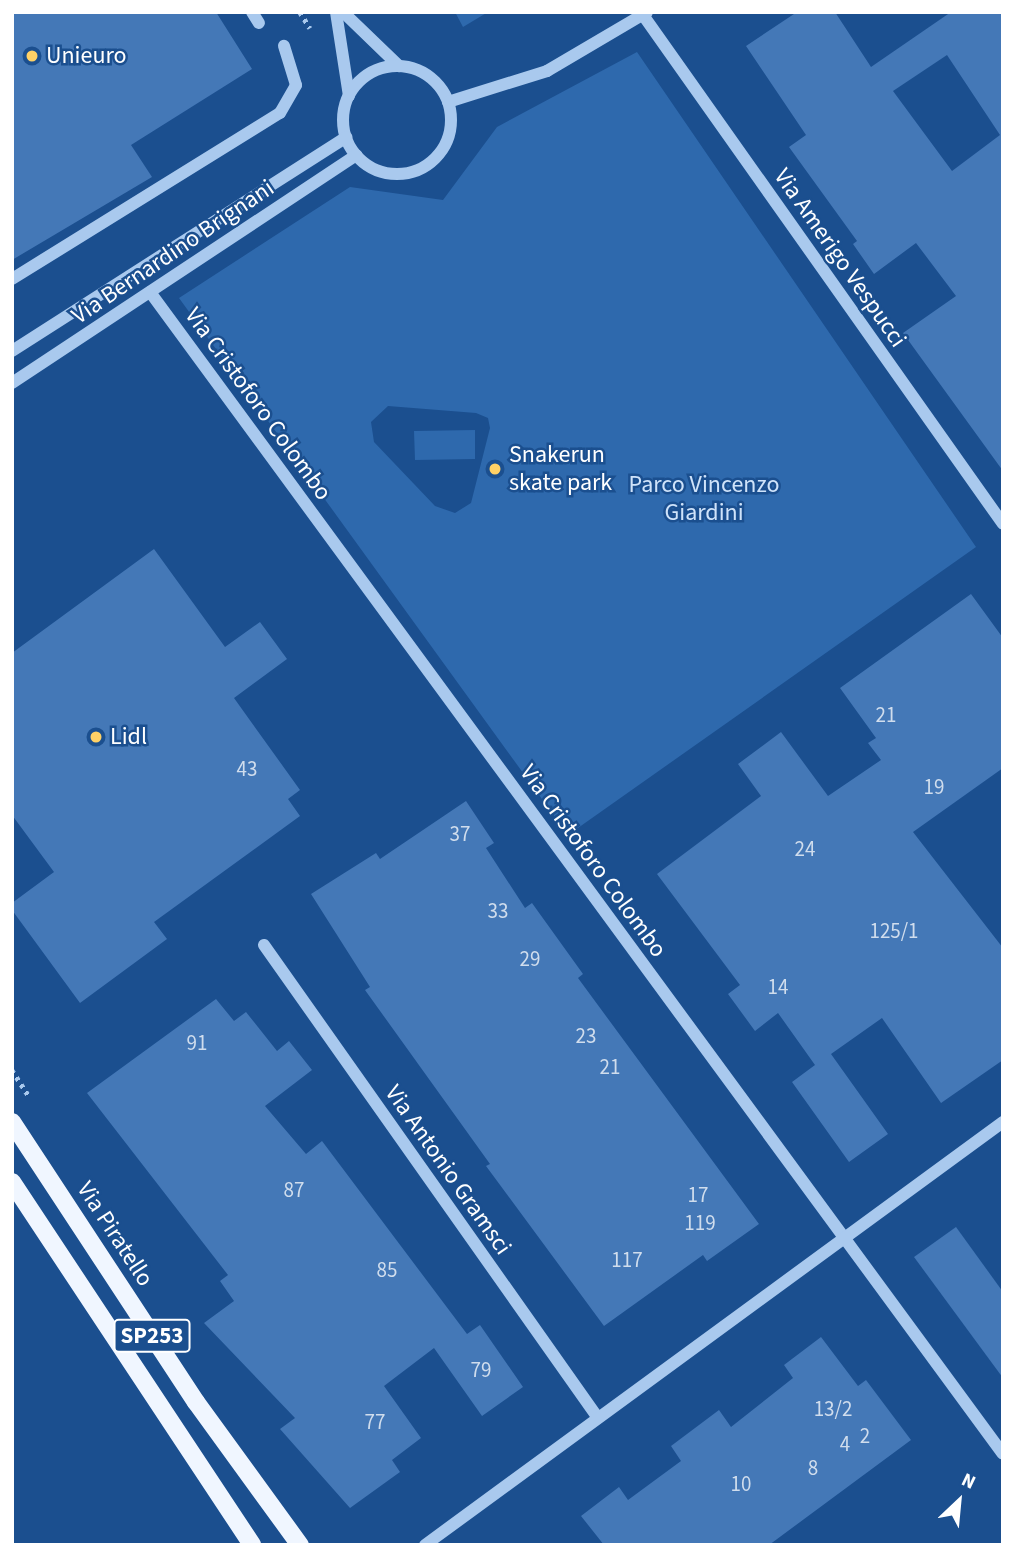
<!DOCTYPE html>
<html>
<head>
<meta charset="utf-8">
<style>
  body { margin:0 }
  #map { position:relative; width:1015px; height:1557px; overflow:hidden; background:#1b4f8f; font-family:"Source Sans 3",sans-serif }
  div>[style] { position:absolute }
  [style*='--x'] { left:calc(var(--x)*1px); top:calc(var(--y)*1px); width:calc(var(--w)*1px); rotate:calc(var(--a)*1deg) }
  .green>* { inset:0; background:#2e69ad }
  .building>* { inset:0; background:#4478b7 }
  .path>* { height:4.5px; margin-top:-2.25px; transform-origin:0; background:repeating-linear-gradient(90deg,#a9c9ee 0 3.5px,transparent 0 8.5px) }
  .minor>* { height:12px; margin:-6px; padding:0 6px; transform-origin:6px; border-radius:6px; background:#a9c9ee }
  .minor>.ring { margin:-6px; padding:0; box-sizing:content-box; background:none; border:12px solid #a9c9ee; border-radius:50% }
  .major>* { height:18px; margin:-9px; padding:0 9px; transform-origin:9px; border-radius:9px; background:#f0f6ff }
  .dots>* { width:19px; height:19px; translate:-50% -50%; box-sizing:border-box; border:4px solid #1b4f8f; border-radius:50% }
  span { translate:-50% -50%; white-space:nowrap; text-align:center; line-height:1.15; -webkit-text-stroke:5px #1b4f8f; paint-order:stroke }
  .number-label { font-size:21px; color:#d0dded }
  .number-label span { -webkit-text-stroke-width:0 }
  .shield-label span { padding:2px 5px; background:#1b4f8f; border:2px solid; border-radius:5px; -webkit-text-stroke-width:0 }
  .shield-label { font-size:23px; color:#fff; font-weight:700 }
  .poi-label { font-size:24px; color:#fff }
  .left { translate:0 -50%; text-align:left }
  .street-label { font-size:24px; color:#fff }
  .park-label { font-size:24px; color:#cfe3fa }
  .frame { position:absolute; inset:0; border:14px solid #fff; pointer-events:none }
  .north { position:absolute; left:924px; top:1466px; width:70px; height:70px; -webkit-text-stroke:5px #1b4f8f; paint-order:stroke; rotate:26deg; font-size:19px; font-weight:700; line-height:28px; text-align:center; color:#fff }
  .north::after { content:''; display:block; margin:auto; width:24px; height:32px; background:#fff; clip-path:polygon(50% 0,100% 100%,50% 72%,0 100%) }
</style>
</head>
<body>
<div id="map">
  <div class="green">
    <i style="clip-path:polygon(455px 12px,488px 12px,463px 27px)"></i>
    <i style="clip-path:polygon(evenodd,637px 52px,976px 547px,568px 835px,179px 298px,350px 187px,443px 200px,497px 127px,637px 52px,388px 406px,476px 413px,488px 418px,490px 428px,471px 503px,455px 513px,435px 506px,374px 442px,371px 422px,388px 406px)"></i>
    <i style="clip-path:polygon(475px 430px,475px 459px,415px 460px,414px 431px)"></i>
  </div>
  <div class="building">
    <i style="clip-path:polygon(12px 12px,216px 12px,252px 69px,131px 145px,152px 177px,12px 260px)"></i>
    <i style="clip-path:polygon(evenodd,797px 12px,835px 12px,871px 67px,951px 12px,1003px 12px,1003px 471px,903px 333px,956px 296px,916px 243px,874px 274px,853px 244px,857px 241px,789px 147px,806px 135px,746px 46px,797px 12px,947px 55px,1000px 135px,952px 171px,893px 91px,947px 55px)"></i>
    <i style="clip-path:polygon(154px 549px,225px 647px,260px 622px,287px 659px,234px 698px,300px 790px,288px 799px,300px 816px,154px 922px,167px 939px,80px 1003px,12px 910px,12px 903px,54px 872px,12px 815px,12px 653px)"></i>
    <i style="clip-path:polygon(971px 594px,1003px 638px,1003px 768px,913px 832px,1003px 948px,1003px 1060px,941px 1103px,882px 1018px,831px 1054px,888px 1134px,849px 1162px,792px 1082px,815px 1065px,778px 1013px,755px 1031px,728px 994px,740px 985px,657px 874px,761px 796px,738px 764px,781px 732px,828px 796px,881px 760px,868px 743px,876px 738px,840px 688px)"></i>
    <i style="clip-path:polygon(466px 801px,494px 843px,486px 848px,525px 908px,532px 903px,583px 974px,578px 978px,759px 1224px,707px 1261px,703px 1255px,604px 1326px,486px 1166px,490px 1164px,365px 990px,370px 987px,311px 894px,376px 853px,380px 859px)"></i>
    <i style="clip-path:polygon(216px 999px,234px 1021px,246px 1012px,277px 1051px,289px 1041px,312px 1070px,265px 1106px,306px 1154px,322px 1141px,467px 1334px,480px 1325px,523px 1387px,482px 1416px,434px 1348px,384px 1386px,421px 1438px,392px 1460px,400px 1472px,350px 1508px,280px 1429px,295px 1418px,204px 1323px,234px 1301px,220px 1281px,228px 1275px,87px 1093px)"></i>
    <i style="clip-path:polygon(956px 1227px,1003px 1292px,1003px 1378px,914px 1257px)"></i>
    <i style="clip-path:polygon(821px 1337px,858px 1386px,866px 1380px,911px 1440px,769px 1545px,604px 1545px,581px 1516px,619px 1487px,628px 1500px,681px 1461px,671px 1446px,719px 1410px,731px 1427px,793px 1378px,784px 1365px)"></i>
  </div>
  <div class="path">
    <i style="--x:300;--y:12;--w:19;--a:58"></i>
    <i style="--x:12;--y:1070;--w:31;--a:57"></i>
  </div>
  <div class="minor">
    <i style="--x:252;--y:12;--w:13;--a:58"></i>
    <i style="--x:336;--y:12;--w:85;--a:81.2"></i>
    <i style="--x:343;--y:12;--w:78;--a:44"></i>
    <i style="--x:643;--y:15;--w:623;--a:54.73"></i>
    <i class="ring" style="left:343px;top:66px;width:96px;height:96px"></i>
    <i style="--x:448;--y:102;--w:104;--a:-17.4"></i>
    <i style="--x:547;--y:71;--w:116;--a:-30.5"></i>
    <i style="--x:12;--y:279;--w:315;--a:-31.8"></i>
    <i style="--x:280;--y:113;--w:32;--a:-60"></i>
    <i style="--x:296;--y:85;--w:41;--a:-107.1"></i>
    <i style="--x:150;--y:292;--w:1441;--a:53.72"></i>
    <i style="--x:12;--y:351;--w:397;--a:-32.6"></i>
    <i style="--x:12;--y:383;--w:413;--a:-33.5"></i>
    <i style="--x:264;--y:945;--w:579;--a:54.77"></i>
    <i style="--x:425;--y:1545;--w:716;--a:-36.2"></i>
  </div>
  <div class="major">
    <i style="--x:12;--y:1122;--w:335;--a:56.7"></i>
    <i style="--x:196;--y:1402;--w:177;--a:54"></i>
    <i style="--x:12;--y:1182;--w:435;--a:56.5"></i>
  </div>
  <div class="dots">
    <i style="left:32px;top:56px;background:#ffd166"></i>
    <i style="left:495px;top:469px;background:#ffd166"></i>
    <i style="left:96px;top:737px;background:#ffd166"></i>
  </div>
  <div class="number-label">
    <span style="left:886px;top:715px">21</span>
    <span style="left:247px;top:769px">43</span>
    <span style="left:934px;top:787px">19</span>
    <span style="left:460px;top:834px">37</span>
    <span style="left:805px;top:849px">24</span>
    <span style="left:498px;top:911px">33</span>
    <span style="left:894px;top:931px">125/1</span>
    <span style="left:530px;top:959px">29</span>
    <span style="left:778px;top:987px">14</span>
    <span style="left:586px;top:1036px">23</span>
    <span style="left:197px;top:1043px">91</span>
    <span style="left:610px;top:1067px">21</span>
    <span style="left:294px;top:1190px">87</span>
    <span style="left:698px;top:1195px">17</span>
    <span style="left:700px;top:1223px">119</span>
    <span style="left:627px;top:1260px">117</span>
    <span style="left:387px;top:1270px">85</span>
    <span style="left:481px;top:1370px">79</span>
    <span style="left:833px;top:1409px">13/2</span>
    <span style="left:375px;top:1422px">77</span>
    <span style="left:865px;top:1436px">2</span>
    <span style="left:845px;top:1444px">4</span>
    <span style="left:813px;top:1468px">8</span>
    <span style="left:741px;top:1484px">10</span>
  </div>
  <div class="shield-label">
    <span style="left:152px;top:1336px">SP253</span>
  </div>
  <div class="poi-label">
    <span class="left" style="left:46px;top:56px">Unieuro</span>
    <span class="left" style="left:509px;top:469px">Snakerun<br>skate park</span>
    <span class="left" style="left:110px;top:737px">Lidl</span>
  </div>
  <div class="street-label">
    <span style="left:173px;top:252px;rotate:-34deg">Via Bernardino Brignani</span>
    <span style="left:840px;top:258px;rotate:55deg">Via Amerigo Vespucci</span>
    <span style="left:258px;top:404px;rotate:54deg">Via Cristoforo Colombo</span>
    <span style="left:593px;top:861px;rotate:54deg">Via Cristoforo Colombo</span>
    <span style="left:448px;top:1170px;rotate:55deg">Via Antonio Gramsci</span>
    <span style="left:115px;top:1234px;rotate:57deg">Via Piratello</span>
  </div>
  <div class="park-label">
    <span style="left:704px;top:499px">Parco Vincenzo<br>Giardini</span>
  </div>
  <div class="frame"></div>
  <div class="north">N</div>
</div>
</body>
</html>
